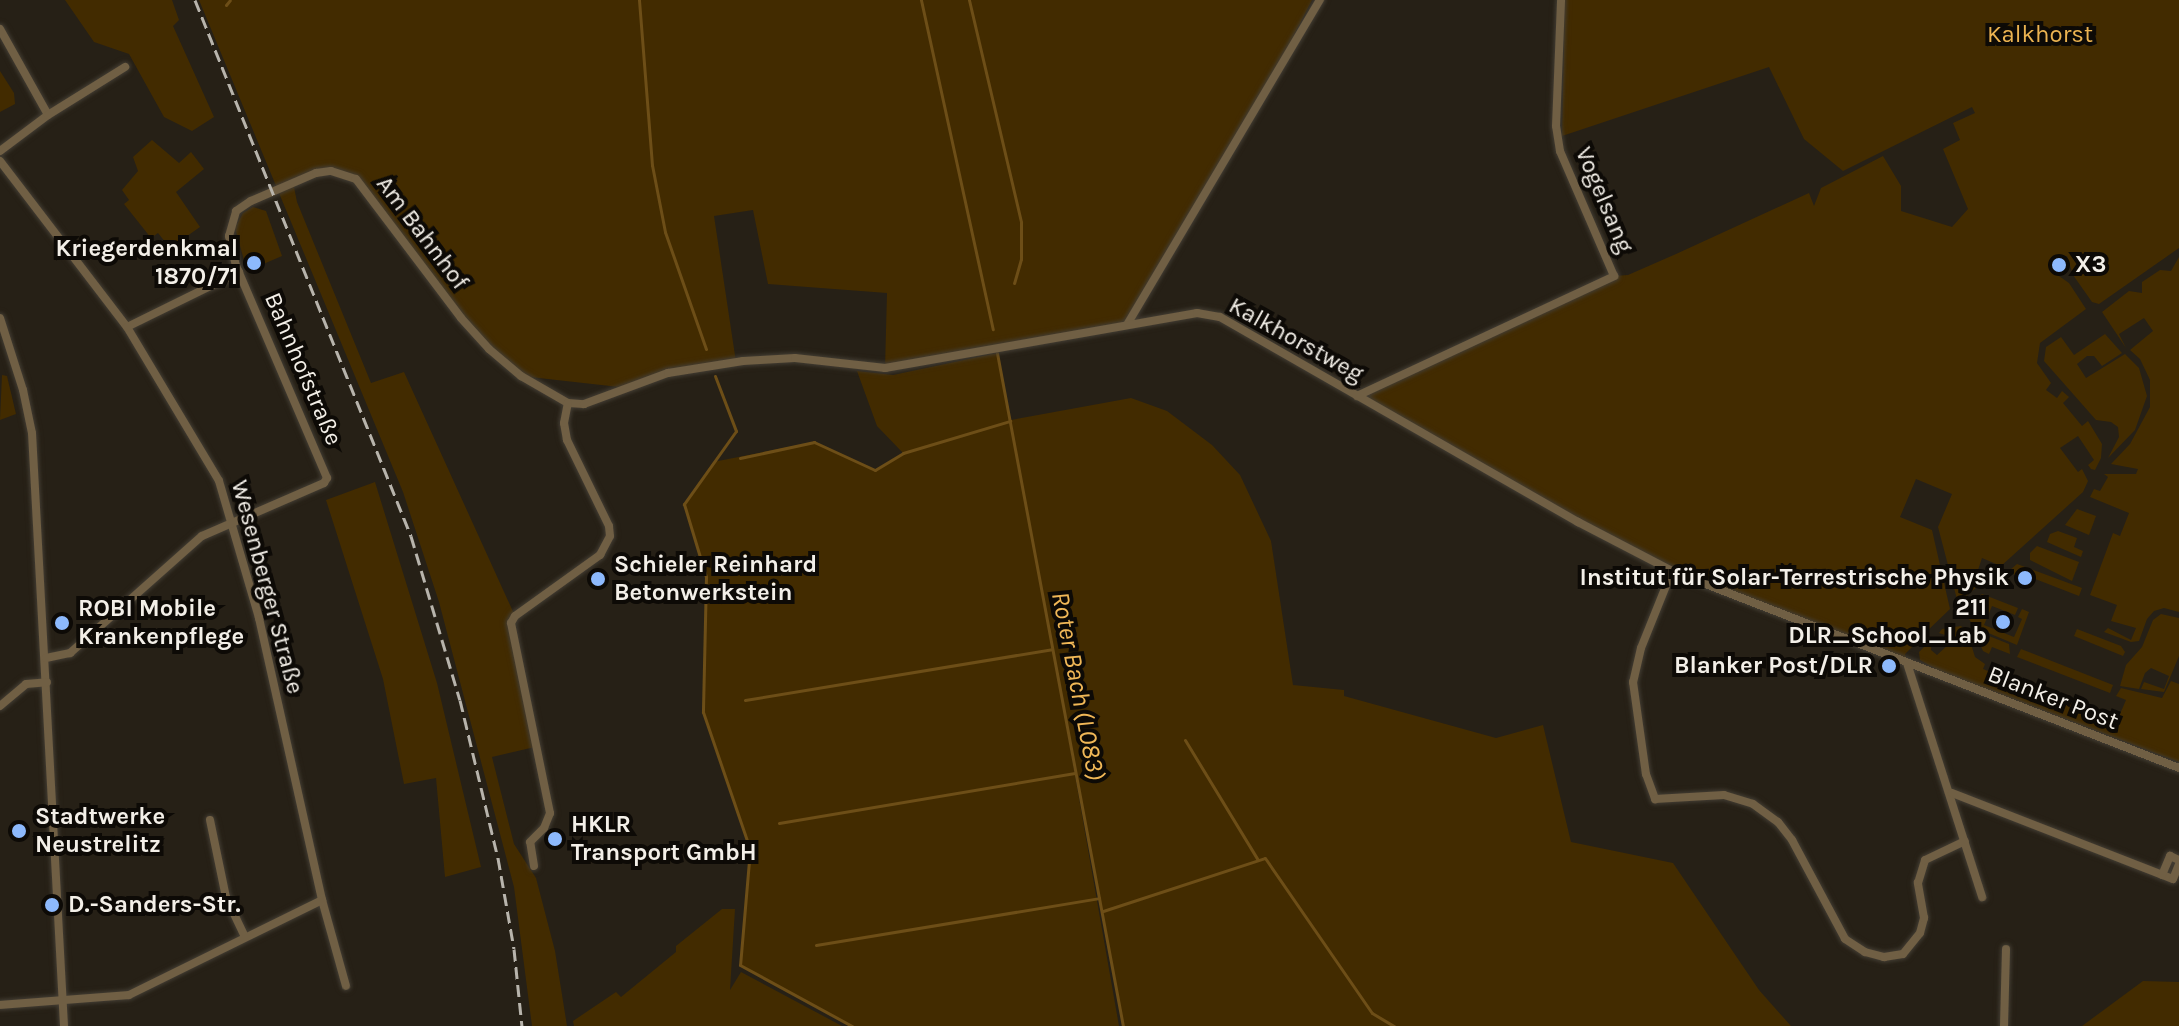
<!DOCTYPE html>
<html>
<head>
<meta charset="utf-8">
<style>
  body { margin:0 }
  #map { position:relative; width:2179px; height:1026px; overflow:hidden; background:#262016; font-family:Karla,sans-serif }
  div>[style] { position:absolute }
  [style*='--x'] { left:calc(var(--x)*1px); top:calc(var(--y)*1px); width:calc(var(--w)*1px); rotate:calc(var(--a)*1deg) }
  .green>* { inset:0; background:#422b00 }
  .stream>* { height:3px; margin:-1.5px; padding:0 1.5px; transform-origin:1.5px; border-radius:1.5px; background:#6d4e17 }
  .roads { filter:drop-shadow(0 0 2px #433d33) drop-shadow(0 0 2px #433d33) }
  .minor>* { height:8px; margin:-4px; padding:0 4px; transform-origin:4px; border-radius:4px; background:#705f44 }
  .rail>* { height:3px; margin-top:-1.5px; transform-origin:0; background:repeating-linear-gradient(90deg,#b8b4ac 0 12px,transparent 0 18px) }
  .dots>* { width:22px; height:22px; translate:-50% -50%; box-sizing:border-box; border:4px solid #0d0a06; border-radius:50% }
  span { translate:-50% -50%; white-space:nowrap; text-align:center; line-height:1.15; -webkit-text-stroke:8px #0d0a06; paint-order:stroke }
  .park-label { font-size:24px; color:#ebb351 }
  .street-label { font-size:24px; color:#f3efe8 }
  .poi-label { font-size:24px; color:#f3efe8; font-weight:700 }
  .right { translate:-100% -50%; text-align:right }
  .left { translate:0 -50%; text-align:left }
  .water-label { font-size:26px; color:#f1b857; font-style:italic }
</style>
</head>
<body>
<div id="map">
  <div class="green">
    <i style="clip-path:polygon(65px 0,172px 0,179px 20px,173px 26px,214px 117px,192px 131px,164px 117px,129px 54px,94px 42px)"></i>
    <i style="clip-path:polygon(199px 0,1312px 0,1260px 101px,1128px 323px,885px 368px,887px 293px,768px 284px,753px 210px,714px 216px,736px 362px,668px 373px,628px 388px,521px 376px,489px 349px,356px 179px,331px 171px,293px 182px,297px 202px,371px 383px,404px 372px,515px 616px,511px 623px,539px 746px,492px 757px,514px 844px,536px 878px,555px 951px,567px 1026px,532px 1026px,514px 887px,439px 602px,403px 492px)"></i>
    <i style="clip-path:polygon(1565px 0,2179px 0,2179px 248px,2099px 304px,2092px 302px,2073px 275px,2067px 256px,2054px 256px,2051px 264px,2056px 274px,2069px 283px,2086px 309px,2040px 343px,2037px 363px,2051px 383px,2046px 390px,2057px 398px,2062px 391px,2069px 397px,2063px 403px,2082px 426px,2088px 421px,2102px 444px,2101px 458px,2095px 470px,2091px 469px,2088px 465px,2094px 460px,2078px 436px,2060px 448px,2078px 472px,2082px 469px,2088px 481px,2083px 492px,2001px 566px,1982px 558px,1977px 573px,1991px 575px,1958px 603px,1938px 527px,1952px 494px,1916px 479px,1900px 517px,1932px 530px,1950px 609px,1923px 635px,1917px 629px,1911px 635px,1917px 642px,1905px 654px,1907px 663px,1672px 571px,1357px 396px,1614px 276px,1628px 275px,1676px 254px,1809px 193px,1814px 206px,1821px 188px,1883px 156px,1901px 186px,1901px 211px,1952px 227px,1968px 209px,1943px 149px,1960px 140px,1953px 123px,1975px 113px,1972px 107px,1843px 171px,1804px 139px,1769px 67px,1562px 136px)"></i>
    <i style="clip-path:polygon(0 71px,14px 93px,15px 104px,0 112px)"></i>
    <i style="clip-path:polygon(152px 140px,179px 163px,191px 152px,204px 169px,176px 192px,200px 227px,170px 248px,158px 233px,151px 238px,124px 204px,129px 200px,122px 190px,138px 171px,133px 157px)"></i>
    <i style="clip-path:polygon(253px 207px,266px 211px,282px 256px,247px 271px,235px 228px,243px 213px)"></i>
    <i style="clip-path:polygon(2179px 257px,2179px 612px,2164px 608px,2154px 611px,2147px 619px,2139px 641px,2131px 642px,2104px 632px,2108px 628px,2131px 640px,2136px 628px,2111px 621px,2117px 605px,2090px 595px,2113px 533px,2120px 536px,2129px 513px,2090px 497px,2094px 489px,2100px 491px,2108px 477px,2104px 474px,2136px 474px,2138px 469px,2111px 464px,2130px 444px,2150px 407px,2150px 380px,2140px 359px,2130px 350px,2153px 331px,2144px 318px,2119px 334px,2126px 348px,2102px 312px,2129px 291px,2142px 293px,2142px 282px,2160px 270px,2171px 271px)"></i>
    <i style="clip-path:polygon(2105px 334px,2122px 353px,2102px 366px,2094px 356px,2087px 356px,2077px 364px,2086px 378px,2125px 354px,2139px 368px,2147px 396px,2135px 430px,2108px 458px,2119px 437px,2118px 427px,2111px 422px,2096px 420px,2044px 361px,2046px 347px,2061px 337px,2074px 355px)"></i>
    <i style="clip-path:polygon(997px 353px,1011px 420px,1131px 398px,1167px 411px,1212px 445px,1240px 475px,1271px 541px,1293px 685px,1344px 690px,1344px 696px,1496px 738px,1543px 725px,1571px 842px,1673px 863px,1759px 990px,1791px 1026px,1123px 1026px,1054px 656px,1119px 1026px,852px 1026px,740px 965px,750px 849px,703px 712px,706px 577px,684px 504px,713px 462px,814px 442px,875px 470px,903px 453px,877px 426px,857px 371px,893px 375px)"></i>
    <i style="clip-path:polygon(2px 375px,7px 376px,16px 414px,0 420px)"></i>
    <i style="clip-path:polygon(375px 482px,437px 683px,481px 867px,445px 877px,436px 778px,404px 784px,383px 679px,326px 500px)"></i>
    <i style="clip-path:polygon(2077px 509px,2096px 516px,2089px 535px,2065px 525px)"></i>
    <i style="clip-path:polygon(2058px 531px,2077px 538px,2074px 547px,2083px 551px,2081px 557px,2047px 542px,2050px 534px)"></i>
    <i style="clip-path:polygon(2037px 546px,2079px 562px,2072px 581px,2030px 560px,2030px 553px)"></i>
    <i style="clip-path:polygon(2017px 564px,2082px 588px,2079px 596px,2020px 573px,2016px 577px,2010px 570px)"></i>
    <i style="clip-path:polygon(1982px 594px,2018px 608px,2015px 615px,1992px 606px,1984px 625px,2014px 637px,2022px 619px,2018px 617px,2022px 609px,2029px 612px,2017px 645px,1974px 627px,1964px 611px)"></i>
    <i style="clip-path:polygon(2161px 614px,2179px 618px,2179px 656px,2164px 692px,2141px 689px,2144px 682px,2164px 689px,2169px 676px,2151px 668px,2145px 673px,2139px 689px,2120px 686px,2126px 665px,2142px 647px,2153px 620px)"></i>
    <i style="clip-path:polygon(1961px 626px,1967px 631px,1975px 657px,1985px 664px,1983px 669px,2117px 721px,2126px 700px,2116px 696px,2121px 688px,2162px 698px,2171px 681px,2179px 684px,2179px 762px,1938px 670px,1920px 660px,1919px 652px,1932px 639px,1931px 650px,1937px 655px,1950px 643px,1948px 636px,1939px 633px,1942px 629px)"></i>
    <i style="clip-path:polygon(2077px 629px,2121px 646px,2125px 652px,2123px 656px,2074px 636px)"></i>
    <i style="clip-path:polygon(1974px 630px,2009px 644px,2010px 654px,1992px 647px,1989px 654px,1983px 651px)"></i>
    <i style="clip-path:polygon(2021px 649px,2113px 685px,2110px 693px,2017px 657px)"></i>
    <i style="clip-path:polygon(722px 909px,735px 909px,730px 990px,741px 972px,842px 1026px,574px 1026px,573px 1021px,616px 992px,621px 997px,676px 952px,676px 946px)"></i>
    <i style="clip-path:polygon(2143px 981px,2179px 982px,2179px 1026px,2082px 1026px)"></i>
  </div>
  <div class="stream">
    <i style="--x:639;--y:0;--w:166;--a:85.5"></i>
    <i style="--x:652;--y:165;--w:68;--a:79"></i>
    <i style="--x:665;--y:232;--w:124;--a:70.7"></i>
    <i style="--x:921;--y:0;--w:337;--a:77.7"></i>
    <i style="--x:969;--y:0;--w:228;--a:76.8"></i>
    <i style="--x:1021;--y:222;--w:37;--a:90"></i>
    <i style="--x:1021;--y:259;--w:25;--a:106"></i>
    <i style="--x:226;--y:5;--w:6;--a:-51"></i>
    <i style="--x:997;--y:353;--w:685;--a:79.4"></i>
    <i style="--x:715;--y:376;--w:59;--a:69.1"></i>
    <i style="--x:736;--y:431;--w:90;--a:125.5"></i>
    <i style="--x:684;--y:504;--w:76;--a:73.2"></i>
    <i style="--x:706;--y:577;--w:135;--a:91.3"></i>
    <i style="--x:703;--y:712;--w:145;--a:71.1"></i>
    <i style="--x:750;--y:849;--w:116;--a:94.9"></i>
    <i style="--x:740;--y:965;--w:128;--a:28.6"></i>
    <i style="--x:740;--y:458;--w:76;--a:-12.2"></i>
    <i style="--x:814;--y:442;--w:67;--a:24.7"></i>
    <i style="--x:875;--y:470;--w:33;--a:-31"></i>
    <i style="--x:903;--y:453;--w:112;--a:-16.7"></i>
    <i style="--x:745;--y:700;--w:311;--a:-9.4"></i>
    <i style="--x:1185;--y:740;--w:140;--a:58.7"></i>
    <i style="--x:779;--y:823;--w:300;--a:-9.6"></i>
    <i style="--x:1103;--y:911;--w:170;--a:-18.1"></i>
    <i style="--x:1265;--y:858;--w:188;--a:55.4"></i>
    <i style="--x:1372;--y:1013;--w:26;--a:31"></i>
    <i style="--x:816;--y:945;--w:287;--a:-9.4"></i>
  </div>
  <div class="roads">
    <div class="minor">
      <i style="--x:0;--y:29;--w:98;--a:60.8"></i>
      <i style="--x:0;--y:151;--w:60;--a:-36.9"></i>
      <i style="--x:48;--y:115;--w:91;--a:-31.9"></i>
      <i style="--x:0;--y:161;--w:209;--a:52.6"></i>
      <i style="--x:127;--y:327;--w:179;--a:59.1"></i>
      <i style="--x:219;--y:481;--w:143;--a:73.7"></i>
      <i style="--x:259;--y:618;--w:289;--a:77.4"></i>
      <i style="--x:322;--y:900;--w:89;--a:74.4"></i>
      <i style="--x:0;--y:318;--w:76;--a:72.3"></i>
      <i style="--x:23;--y:390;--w:44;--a:78.2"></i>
      <i style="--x:32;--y:433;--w:594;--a:86.91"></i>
      <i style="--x:1128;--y:323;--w:376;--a:-59.3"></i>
      <i style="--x:127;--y:327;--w:125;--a:-26.2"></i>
      <i style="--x:1357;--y:396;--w:284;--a:-25"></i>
      <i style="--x:1614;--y:276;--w:136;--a:-113.4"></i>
      <i style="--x:1560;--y:151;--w:25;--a:-99"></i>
      <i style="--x:1556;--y:126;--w:126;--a:-87.7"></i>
      <i style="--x:1672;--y:571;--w:83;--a:111.9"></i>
      <i style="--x:1641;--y:648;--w:35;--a:103"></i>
      <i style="--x:1633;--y:682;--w:93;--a:82"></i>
      <i style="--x:1646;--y:774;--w:27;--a:70"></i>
      <i style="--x:1655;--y:799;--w:69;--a:-3.3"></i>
      <i style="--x:1724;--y:795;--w:30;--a:17"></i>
      <i style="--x:1753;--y:804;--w:31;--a:36"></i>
      <i style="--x:1778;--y:822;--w:23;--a:52"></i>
      <i style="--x:1792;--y:840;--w:112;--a:61.8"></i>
      <i style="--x:1845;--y:939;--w:24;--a:33"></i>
      <i style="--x:1865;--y:952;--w:20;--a:15"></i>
      <i style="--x:1884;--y:957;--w:19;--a:-9"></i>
      <i style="--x:1903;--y:954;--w:27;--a:-51"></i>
      <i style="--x:1920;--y:933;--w:16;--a:-75"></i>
      <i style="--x:1924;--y:918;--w:36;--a:-100"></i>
      <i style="--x:1918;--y:883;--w:24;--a:-73"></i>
      <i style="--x:1925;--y:860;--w:44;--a:-25.4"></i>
      <i style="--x:46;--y:658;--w:25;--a:-12"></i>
      <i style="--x:70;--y:653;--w:176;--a:-41.6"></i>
      <i style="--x:202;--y:536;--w:133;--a:-23.5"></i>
      <i style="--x:324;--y:483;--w:6;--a:-59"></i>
      <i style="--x:327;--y:478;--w:231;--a:-113.2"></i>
      <i style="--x:236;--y:266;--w:31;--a:-103"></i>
      <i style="--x:229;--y:236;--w:26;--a:-74"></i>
      <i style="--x:236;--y:211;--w:18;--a:-34"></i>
      <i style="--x:251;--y:201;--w:71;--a:-23.3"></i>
      <i style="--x:316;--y:173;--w:15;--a:-8"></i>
      <i style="--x:331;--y:171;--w:26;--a:18"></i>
      <i style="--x:356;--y:179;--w:174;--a:52.9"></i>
      <i style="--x:461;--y:318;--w:42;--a:47.9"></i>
      <i style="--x:489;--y:349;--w:42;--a:40.2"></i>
      <i style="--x:521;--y:376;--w:54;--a:29.9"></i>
      <i style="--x:568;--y:403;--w:16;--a:4"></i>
      <i style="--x:584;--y:404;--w:90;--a:-20.3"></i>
      <i style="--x:668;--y:373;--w:76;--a:-9.1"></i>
      <i style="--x:743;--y:361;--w:52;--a:-3.3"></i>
      <i style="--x:795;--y:358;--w:91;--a:6.3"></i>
      <i style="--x:885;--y:368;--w:317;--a:-10"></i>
      <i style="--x:1197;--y:313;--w:23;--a:10"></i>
      <i style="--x:1220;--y:317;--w:413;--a:29.8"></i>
      <i style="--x:1578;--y:522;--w:106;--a:27.5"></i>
      <i style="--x:1672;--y:571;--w:544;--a:21.23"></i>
      <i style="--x:1907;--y:663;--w:246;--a:72.2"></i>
      <i style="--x:0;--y:706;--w:34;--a:-40"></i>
      <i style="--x:26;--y:684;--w:21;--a:-5"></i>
      <i style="--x:1952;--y:793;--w:237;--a:21.3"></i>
      <i style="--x:2173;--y:879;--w:16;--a:-68"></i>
      <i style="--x:210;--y:820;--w:79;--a:78.3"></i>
      <i style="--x:226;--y:897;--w:44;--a:64.6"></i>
      <i style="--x:534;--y:866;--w:24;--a:-99"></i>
      <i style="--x:530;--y:842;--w:20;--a:-45"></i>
      <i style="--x:544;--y:828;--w:16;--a:-68"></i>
      <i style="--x:550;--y:813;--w:194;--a:-101.6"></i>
      <i style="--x:511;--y:623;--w:8;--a:-60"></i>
      <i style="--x:515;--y:616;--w:105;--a:-35.7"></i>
      <i style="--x:600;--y:555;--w:21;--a:-62"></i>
      <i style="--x:610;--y:536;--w:10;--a:-96"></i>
      <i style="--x:609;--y:526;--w:96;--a:-116"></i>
      <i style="--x:567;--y:440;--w:17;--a:-100"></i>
      <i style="--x:564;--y:423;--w:20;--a:-79"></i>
      <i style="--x:2162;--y:875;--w:21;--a:-67"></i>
      <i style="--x:2170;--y:856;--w:10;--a:24"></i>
      <i style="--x:0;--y:1005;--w:129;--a:-4.4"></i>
      <i style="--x:129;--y:995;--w:215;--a:-26.2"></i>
      <i style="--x:2004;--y:1026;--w:77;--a:-88.5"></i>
    </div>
  </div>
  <div class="rail">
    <i style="--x:195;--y:0;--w:578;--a:68.05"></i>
    <i style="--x:411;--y:536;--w:171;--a:73.4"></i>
    <i style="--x:460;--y:700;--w:163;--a:76.5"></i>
    <i style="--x:498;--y:858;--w:92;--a:80"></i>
    <i style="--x:514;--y:949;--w:77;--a:84.1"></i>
  </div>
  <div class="dots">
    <i style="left:254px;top:263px;background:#8db9fc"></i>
    <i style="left:2059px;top:265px;background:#8db9fc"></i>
    <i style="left:2025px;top:578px;background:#8db9fc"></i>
    <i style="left:598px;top:579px;background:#8db9fc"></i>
    <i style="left:2003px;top:622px;background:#8db9fc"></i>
    <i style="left:62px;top:623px;background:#8db9fc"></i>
    <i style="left:1889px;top:666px;background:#8db9fc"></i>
    <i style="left:19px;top:831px;background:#8db9fc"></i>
    <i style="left:555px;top:839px;background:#8db9fc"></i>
    <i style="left:52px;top:905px;background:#8db9fc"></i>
  </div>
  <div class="park-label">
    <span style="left:2040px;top:35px">Kalkhorst</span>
  </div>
  <div class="street-label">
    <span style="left:1604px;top:200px;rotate:67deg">Vogelsang</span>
    <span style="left:422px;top:233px;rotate:53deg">Am Bahnhof</span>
    <span style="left:1296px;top:340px;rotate:29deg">Kalkhorstweg</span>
    <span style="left:303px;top:369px;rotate:67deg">Bahnhofstraße</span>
    <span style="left:267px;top:587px;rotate:75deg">Wesenberger Straße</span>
    <span style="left:2053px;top:698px;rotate:21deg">Blanker Post</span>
  </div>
  <div class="poi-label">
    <span class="right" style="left:238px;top:263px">Kriegerdenkmal<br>1870/71</span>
    <span class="left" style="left:2075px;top:265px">X3</span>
    <span class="left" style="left:614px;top:579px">Schieler Reinhard<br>Betonwerkstein</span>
    <span class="right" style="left:2009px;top:578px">Institut für Solar-Terrestrische Physik</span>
    <span class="right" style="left:1987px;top:622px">211<br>DLR_School_Lab</span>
    <span class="left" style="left:78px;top:623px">ROBI Mobile<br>Krankenpflege</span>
    <span class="right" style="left:1873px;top:666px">Blanker Post/DLR</span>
    <span class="left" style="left:35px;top:831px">Stadtwerke<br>Neustrelitz</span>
    <span class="left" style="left:571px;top:839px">HKLR<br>Transport GmbH</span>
    <span class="left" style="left:68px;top:905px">D.-Sanders-Str.</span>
  </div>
  <div class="water-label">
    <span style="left:1078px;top:686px;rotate:79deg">Roter Bach (L083)</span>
  </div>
</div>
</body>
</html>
